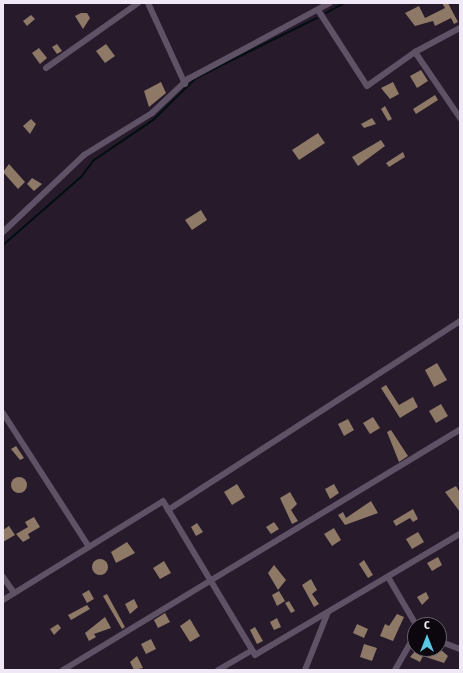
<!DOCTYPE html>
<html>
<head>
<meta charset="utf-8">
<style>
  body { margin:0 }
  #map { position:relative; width:463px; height:673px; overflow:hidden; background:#261a2b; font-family:"Fira Sans Condensed",sans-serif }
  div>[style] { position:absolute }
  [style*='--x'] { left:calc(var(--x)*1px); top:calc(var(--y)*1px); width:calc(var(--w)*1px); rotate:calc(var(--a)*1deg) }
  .stream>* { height:2px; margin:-1px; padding:0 1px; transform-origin:1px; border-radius:1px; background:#010e10 }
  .building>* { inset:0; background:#8e7967 }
  .round { border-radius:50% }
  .minor>* { height:6px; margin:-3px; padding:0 3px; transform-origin:3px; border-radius:3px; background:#605266 }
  span { translate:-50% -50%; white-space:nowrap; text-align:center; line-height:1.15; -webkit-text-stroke:4px #0c070e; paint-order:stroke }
  .frame { position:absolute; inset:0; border:4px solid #f0e8f4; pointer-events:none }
  .north { position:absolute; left:407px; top:617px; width:40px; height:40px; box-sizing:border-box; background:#0c070e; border:1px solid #67616a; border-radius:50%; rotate:0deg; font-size:11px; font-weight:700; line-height:16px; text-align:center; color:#f0e8f4 }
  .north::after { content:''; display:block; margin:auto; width:14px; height:18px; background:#57c9e2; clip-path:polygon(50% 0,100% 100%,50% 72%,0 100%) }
</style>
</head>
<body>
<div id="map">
  <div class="stream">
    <i style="--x:326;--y:13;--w:21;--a:-29"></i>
    <i style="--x:3;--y:245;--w:103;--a:-41.1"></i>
    <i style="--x:81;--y:177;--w:21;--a:-53"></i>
    <i style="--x:94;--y:160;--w:71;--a:-34.1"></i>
    <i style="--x:153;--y:120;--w:60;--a:-44.3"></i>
    <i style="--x:196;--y:78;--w:135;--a:-26.4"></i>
  </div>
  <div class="building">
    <i style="clip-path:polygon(442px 3px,448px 3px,458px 22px,454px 24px,451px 18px,435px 26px,433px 21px,415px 26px,405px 13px,419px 6px,425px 18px,445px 8px)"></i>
    <i style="clip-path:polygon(81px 13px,87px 13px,90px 18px,83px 29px,75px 16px)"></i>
    <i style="clip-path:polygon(31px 15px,35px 19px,27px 26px,23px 21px)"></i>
    <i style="clip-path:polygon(57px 44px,62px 51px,57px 54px,52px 47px)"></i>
    <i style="clip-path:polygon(106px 44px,115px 56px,105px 63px,96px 51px)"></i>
    <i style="clip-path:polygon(39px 48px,47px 58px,40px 64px,32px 53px)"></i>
    <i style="clip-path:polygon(421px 70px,428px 81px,417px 88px,410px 76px)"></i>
    <i style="clip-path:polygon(161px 82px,166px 93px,149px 107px,144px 91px)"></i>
    <i style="clip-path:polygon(393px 82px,399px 94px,390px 99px,381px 88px)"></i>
    <i style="clip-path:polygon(435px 95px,438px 100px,416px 114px,413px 109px)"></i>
    <i style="clip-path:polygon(385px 106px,392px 119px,388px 121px,381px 109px)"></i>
    <i style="clip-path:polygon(372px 118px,376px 124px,364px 128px,361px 124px)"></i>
    <i style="clip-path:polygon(31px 119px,36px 124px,30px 134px,23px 126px)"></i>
    <i style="clip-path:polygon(318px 133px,325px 143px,299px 160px,292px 150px)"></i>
    <i style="clip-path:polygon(381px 140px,385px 146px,358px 166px,352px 157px)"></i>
    <i style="clip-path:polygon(403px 152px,405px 157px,389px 167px,386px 163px)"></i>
    <i style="clip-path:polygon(9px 164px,25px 182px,18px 189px,3px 172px)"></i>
    <i style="clip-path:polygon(32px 178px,42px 184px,34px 191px,27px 184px)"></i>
    <i style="clip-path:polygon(201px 210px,207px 220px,192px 230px,185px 220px)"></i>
    <i style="clip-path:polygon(437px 363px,447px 380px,434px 387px,425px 370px)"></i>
    <i style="clip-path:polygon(386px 385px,399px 405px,413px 397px,418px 407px,400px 418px,381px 388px)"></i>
    <i style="clip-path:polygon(441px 404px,448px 416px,436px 423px,429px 411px)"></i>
    <i style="clip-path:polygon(373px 417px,380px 428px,370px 434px,363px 423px)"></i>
    <i style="clip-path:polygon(348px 419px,354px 430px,344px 436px,338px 424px)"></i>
    <i style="clip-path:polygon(391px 430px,408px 456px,399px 462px,387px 432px)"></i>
    <i style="clip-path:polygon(16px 446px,24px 458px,20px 460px,11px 449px)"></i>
    <i class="round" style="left:11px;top:477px;width:16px;height:16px"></i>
    <i style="clip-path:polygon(237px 484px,245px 497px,232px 505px,224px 492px)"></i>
    <i style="clip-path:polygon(334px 484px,339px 493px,330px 499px,325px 489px)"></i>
    <i style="clip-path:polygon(456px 486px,460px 493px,460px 512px,445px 492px)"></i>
    <i style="clip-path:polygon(290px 492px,297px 504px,291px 510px,298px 521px,292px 524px,280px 498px)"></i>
    <i style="clip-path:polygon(371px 501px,378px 513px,345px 525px,338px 515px,343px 512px,346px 518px)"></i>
    <i style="clip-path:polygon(413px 509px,418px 519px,413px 522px,410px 518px,396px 526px,393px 521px)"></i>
    <i style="clip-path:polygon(34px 517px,40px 527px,28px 534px,30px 538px,23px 542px,16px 534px,28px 527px,25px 522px)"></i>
    <i style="clip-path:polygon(274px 522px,279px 529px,271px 534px,266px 527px)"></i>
    <i style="clip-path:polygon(197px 523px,203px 532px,196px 536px,191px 527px)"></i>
    <i style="clip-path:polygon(9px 526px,15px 535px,3px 542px,3px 530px)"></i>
    <i style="clip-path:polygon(334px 528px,341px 540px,332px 546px,324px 534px)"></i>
    <i style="clip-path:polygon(418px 532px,424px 542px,412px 549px,406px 539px)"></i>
    <i style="clip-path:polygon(127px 542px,135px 553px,116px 563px,111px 552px)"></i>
    <i style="clip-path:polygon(438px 557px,442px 565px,432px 571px,427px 563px)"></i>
    <i class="round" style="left:92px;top:559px;width:16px;height:16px"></i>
    <i style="clip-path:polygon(364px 560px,373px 575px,368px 578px,359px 564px)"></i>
    <i style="clip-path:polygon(164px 561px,171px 573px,160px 579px,153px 568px)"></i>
    <i style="clip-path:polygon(274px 565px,286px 580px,278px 590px,268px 573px)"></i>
    <i style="clip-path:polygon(311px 579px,317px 590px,312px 594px,319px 604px,314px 607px,302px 585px)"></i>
    <i style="clip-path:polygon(89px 590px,94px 599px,87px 603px,82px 594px)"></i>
    <i style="clip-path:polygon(279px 591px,285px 601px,277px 606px,272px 595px)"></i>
    <i style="clip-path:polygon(426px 592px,429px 598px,422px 605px,417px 597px)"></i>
    <i style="clip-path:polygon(107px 594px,125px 627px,122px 629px,103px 596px)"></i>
    <i style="clip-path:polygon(134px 599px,138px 607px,130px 614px,125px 604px)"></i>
    <i style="clip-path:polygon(289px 601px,295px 611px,291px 613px,285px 603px)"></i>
    <i style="clip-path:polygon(87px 605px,90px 609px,71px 620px,68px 615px)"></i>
    <i style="clip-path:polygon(165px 613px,170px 622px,158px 628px,154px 620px)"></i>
    <i style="clip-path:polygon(397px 614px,404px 617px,393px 641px,380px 636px,385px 624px,389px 626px)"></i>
    <i style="clip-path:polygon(105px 617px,111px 628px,94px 634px,96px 637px,89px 641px,85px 633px)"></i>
    <i style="clip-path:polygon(277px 618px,281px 627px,274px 630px,270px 622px)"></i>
    <i style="clip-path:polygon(190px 619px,200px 636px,190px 642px,180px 626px)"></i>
    <i style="clip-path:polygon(58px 624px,61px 628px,54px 635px,50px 629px)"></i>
    <i style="clip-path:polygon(357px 624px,368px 629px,364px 638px,353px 633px)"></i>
    <i style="clip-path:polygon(255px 627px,263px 641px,257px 644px,250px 630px)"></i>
    <i style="clip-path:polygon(151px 639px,156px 649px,146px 654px,141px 644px)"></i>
    <i style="clip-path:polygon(364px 644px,377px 648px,372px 661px,360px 657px)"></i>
    <i style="clip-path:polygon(417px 649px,440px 649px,448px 656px,444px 663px,423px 656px,420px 662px,410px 657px)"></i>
    <i style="clip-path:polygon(137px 656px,143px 668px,134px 670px,130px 662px)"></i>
  </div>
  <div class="minor">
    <i style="--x:148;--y:3;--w:89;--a:65.4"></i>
    <i style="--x:318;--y:10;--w:90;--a:57.2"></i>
    <i style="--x:367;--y:86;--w:59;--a:-35.3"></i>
    <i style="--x:415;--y:52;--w:51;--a:-28.1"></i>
    <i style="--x:415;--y:52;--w:80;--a:55.7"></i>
    <i style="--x:46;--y:68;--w:113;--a:-35.2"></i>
    <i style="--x:3;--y:232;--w:112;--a:-43.5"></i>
    <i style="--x:84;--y:155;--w:80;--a:-31.7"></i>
    <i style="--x:152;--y:113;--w:50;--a:-43.4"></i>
    <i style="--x:188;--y:79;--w:161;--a:-28.2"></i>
    <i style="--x:3;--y:413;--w:159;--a:57.3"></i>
    <i style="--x:168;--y:510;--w:348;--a:-32.9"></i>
    <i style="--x:3;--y:577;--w:19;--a:55"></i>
    <i style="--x:388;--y:577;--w:56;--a:59.7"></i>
    <i style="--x:3;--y:600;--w:188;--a:-31.7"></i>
    <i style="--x:163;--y:501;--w:179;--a:59.1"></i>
    <i style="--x:255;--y:655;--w:238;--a:-30.6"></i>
    <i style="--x:439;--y:641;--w:22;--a:21"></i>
    <i style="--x:63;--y:670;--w:464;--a:-31.2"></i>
    <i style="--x:218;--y:670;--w:39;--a:-30"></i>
    <i style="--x:305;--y:670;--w:62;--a:-68.4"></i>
    <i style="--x:395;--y:670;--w:40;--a:-60.3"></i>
  </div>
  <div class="frame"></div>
  <div class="north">С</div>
</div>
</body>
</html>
